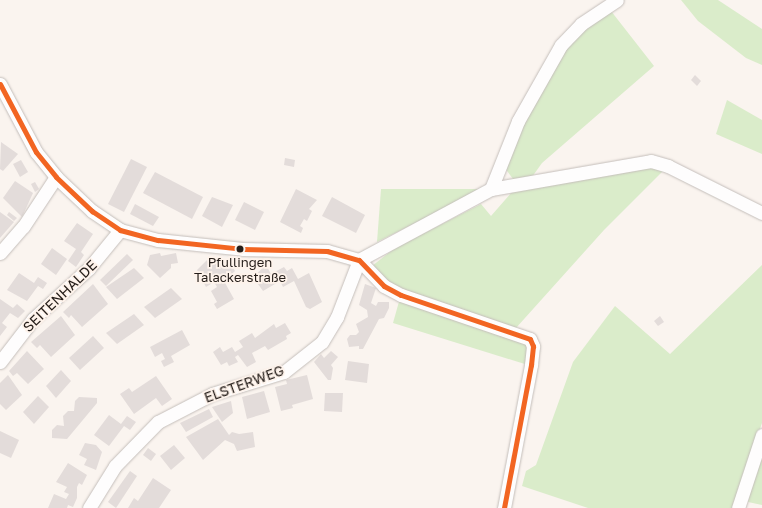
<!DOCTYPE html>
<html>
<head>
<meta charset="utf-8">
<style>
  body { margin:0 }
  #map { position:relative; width:762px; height:508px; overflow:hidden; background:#faf4ef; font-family:"Golos Text",sans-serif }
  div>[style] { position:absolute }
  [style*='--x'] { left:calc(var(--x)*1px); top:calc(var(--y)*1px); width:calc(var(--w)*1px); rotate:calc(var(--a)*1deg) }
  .green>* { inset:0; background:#daecca }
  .building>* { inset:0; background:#e3dcda }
  .roads { filter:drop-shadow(0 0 1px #c4beba) drop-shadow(0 0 1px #c4beba) }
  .minor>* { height:13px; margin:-6.5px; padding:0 6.5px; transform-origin:6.5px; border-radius:6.5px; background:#fefdfd }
  .bus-1>* { height:5px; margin:-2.5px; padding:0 2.5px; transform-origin:2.5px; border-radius:2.5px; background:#f26522 }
  .dots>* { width:11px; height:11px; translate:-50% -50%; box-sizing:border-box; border:2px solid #fef3eb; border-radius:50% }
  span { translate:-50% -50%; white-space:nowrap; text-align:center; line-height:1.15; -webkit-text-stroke:3.5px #fef3eb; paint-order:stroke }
  .bus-label { font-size:13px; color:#241d19 }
  .street-label { font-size:14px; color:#241d19 }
</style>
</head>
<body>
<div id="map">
  <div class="green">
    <i style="clip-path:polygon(681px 0,718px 0,762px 29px,762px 65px,746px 58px,698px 21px)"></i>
    <i style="clip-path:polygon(611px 11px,654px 66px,542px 163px,532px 177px,513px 179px,505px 168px,522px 128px,559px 59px,581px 32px)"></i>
    <i style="clip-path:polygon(727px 100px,762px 120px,762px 154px,716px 134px)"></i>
    <i style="clip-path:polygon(648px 166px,664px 170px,604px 230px,516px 328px,404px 293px,385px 281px,372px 266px,395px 248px,481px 204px,491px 216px,512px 192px)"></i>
    <i style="clip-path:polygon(381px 189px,484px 189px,377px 242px)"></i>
    <i style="clip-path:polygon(762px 265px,762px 423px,733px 508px,588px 508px,522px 486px,526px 471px,536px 465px,573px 362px,615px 306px,670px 354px)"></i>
    <i style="clip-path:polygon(400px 298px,529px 346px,528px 365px,393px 323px)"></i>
    <i style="clip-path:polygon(762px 449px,762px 505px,748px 502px)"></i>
  </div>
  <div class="building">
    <i style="clip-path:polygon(695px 75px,701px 81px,697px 86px,691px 80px)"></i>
    <i style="clip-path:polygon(1px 142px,18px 154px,3px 171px,0 169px)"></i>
    <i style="clip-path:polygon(285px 158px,295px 160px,294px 167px,284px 165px)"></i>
    <i style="clip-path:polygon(131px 159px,147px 167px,124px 212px,108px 204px)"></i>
    <i style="clip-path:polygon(21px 160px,28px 172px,20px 177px,13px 164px)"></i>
    <i style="clip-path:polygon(155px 172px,203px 197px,192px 219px,143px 193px)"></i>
    <i style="clip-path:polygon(15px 181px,33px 193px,22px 217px,3px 198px)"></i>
    <i style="clip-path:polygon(35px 182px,39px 189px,35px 192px,31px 184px)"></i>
    <i style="clip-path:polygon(296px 189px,317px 200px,309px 209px,312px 211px,307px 221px,304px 219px,300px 226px,303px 228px,301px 233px,280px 222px)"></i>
    <i style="clip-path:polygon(212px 197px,233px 205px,222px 227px,202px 216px)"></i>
    <i style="clip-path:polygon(332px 197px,365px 215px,356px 233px,322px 216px)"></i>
    <i style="clip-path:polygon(244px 202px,264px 212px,255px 230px,235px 220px)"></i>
    <i style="clip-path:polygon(135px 204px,159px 217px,153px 226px,130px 214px)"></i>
    <i style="clip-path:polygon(0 212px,14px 222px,0 238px)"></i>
    <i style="clip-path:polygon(9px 212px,17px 218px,14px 221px,7px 215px)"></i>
    <i style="clip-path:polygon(77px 223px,93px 234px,81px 252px,84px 255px,76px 267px,68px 261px,76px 249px,64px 241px)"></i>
    <i style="clip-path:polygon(52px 248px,67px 259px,56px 275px,41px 264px)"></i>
    <i style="clip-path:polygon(160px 253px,161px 256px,176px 253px,178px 263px,171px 264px,171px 268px,160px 278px,147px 265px,150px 255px)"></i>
    <i style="clip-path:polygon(127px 254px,133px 260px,106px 286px,100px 280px)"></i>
    <i style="clip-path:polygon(228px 259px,235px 271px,224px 281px,234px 299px,217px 309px,214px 304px,217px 302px,211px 291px,217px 287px,214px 282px,206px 287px,197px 270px,207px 260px,210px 266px)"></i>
    <i style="clip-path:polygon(266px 265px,271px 274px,284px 267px,287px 271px,292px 268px,298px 279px,309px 273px,322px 302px,310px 309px,306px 307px,294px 281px,283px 287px,280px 281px,263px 291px,253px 277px)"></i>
    <i style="clip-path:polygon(134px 268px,144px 278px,117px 299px,106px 287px)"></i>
    <i style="clip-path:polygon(19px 273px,34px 283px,38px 277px,47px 283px,43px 289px,38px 286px,27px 301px,7px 290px)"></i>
    <i style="clip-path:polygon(93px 284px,108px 304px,82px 327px,71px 315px,69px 318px,63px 312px)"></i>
    <i style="clip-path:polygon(365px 284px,376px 288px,370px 306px,371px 303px,376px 306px,378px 302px,389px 302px,389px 308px,384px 318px,379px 319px,363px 349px,359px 349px,359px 346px,349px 347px,347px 339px,350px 335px,356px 335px,359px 332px,356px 324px,368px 317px,367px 310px,359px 305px)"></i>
    <i style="clip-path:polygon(171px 288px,182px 299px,155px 318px,144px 307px)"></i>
    <i style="clip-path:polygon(0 299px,13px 308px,17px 304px,25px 311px,18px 318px,10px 313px,2px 323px,7px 327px,0 336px)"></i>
    <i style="clip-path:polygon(134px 314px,144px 325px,117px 344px,106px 333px)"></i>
    <i style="clip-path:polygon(61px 316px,75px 335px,51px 357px,40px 345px,37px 348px,31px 342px)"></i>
    <i style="clip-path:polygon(660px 316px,664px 322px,658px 326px,654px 321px)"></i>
    <i style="clip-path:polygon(285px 323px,291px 333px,286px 336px,287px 339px,268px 350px,265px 346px,252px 353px,256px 362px,247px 367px,238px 355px,235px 357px,238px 362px,229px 366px,227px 362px,221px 365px,213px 352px,220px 347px,223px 352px,232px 347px,235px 352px,243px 347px,239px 341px,252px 333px,255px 338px,274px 324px,276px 328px)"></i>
    <i style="clip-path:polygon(182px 330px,190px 345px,171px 356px,174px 362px,164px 367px,161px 361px,165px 359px,162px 353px,155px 357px,150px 347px)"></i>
    <i style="clip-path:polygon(93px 336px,104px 348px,80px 370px,69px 358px)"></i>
    <i style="clip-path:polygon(27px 351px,44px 369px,28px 384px,17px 373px,13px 376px,9px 371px)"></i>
    <i style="clip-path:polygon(331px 351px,338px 357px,331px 365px,333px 368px,331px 380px,328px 380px,314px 362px,321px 354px,324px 358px)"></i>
    <i style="clip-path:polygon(348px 361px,369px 364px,367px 383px,345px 380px)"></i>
    <i style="clip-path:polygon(61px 370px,71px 381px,56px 398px,46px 386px)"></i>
    <i style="clip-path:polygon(8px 375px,22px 395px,6px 410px,0 404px,0 383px)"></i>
    <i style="clip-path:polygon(307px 375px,313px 399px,292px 405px,293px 408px,281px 411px,275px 387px,287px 384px,286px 380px)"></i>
    <i style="clip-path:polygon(156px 376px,172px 399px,162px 406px,156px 398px,134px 414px,120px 394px,129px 388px,132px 392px)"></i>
    <i style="clip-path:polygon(264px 391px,270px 412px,247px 419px,242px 397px)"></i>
    <i style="clip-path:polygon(325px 393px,343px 393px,342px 412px,324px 411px)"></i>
    <i style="clip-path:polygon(38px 396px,49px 407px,34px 424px,23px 412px)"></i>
    <i style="clip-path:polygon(79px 397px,97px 398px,97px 403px,67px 439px,52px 438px,52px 430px,57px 425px,64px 426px,63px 416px,68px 411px,74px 411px,75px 401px)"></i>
    <i style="clip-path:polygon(231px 401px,233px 413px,222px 422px,212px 407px)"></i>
    <i style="clip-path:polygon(209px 409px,213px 417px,186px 432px,180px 423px)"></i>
    <i style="clip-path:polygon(109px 415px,121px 424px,127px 416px,136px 422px,130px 430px,124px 426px,109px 446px,94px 435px)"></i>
    <i style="clip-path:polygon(218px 419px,229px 435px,232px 432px,239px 434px,253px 432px,255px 447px,237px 451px,234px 444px,225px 440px,203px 460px,186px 437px)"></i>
    <i style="clip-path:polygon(0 431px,19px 440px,11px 458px,0 453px)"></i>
    <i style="clip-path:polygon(85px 443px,96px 445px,102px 452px,96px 470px,84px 465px,87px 459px,79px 455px)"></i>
    <i style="clip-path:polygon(174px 445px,185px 458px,171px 470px,160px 456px)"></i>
    <i style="clip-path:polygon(148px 448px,156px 454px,151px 461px,143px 455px)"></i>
    <i style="clip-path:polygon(68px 463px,87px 475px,82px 485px,79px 483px,77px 487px,77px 498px,73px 507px,68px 505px,67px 508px,48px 508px,54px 494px,66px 499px,69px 494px,64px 492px,67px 487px,56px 482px)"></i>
    <i style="clip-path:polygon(130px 471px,137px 476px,116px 508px,108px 502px)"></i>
    <i style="clip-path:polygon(153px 478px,171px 490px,159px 508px,128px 508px,134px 498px,138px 501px)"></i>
  </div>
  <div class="roads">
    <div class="minor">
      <i style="--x:0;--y:84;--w:77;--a:62.1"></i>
      <i style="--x:36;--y:152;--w:32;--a:51"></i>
      <i style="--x:56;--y:177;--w:50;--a:43.4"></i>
      <i style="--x:92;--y:211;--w:34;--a:34"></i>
      <i style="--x:120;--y:230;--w:39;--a:15"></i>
      <i style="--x:158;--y:240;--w:85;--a:6"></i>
      <i style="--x:243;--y:249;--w:84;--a:1.4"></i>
      <i style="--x:327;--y:251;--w:33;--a:16"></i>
      <i style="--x:359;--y:260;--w:36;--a:46"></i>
      <i style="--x:384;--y:286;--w:19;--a:28"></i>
      <i style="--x:401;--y:295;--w:136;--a:18.8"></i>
      <i style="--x:530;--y:339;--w:8;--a:67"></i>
      <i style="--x:533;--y:346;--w:19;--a:96"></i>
      <i style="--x:531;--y:365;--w:146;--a:100.7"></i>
      <i style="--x:491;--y:189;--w:73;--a:-68.3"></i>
      <i style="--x:518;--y:121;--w:87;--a:-60.5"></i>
      <i style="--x:561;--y:45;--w:29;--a:-46"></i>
      <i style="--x:581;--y:24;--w:43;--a:-33.7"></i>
      <i style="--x:0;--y:253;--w:35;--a:-49"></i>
      <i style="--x:23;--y:227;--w:60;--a:-56.6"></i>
      <i style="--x:0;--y:362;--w:54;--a:-52.5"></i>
      <i style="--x:33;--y:319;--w:76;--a:-42.3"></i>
      <i style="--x:89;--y:268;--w:49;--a:-50.8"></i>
      <i style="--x:89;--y:508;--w:49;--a:-58.2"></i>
      <i style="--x:115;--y:466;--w:62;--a:-45.7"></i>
      <i style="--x:158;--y:422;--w:61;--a:-27.4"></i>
      <i style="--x:212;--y:394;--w:75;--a:-17"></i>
      <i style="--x:284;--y:372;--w:48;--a:-38.3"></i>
      <i style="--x:322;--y:342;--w:29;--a:-59"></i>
      <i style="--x:337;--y:317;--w:61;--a:-68.9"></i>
      <i style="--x:359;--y:260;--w:150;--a:-28.3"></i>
      <i style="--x:491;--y:189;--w:162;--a:-9.9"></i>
      <i style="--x:651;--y:161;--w:18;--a:16"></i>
      <i style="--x:668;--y:166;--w:105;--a:26.6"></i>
      <i style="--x:738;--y:508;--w:77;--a:-71.8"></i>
    </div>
  </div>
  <div class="bus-1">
    <i style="--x:0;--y:84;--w:77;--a:62.1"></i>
    <i style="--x:36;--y:152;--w:32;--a:51"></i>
    <i style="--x:56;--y:177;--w:50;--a:43.4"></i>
    <i style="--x:92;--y:211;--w:34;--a:34"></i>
    <i style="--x:120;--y:230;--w:39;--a:15"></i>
    <i style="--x:158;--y:240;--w:85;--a:6"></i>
    <i style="--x:243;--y:249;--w:84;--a:1.4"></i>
    <i style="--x:327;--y:251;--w:33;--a:16"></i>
    <i style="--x:359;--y:260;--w:36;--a:46"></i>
    <i style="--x:384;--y:286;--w:19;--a:28"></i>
    <i style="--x:401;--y:295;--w:136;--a:18.8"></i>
    <i style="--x:530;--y:339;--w:8;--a:67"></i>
    <i style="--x:533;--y:346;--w:19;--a:96"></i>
    <i style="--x:531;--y:365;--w:146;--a:100.7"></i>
  </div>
  <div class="dots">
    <i style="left:240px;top:249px;background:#241d19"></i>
  </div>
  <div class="bus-label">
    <span style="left:240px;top:270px">Pfullingen<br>Talackerstraße</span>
  </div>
  <div class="street-label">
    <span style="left:60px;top:296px;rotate:-44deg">SEITENHALDE</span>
    <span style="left:244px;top:384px;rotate:-20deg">ELSTERWEG</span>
  </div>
</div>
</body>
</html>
